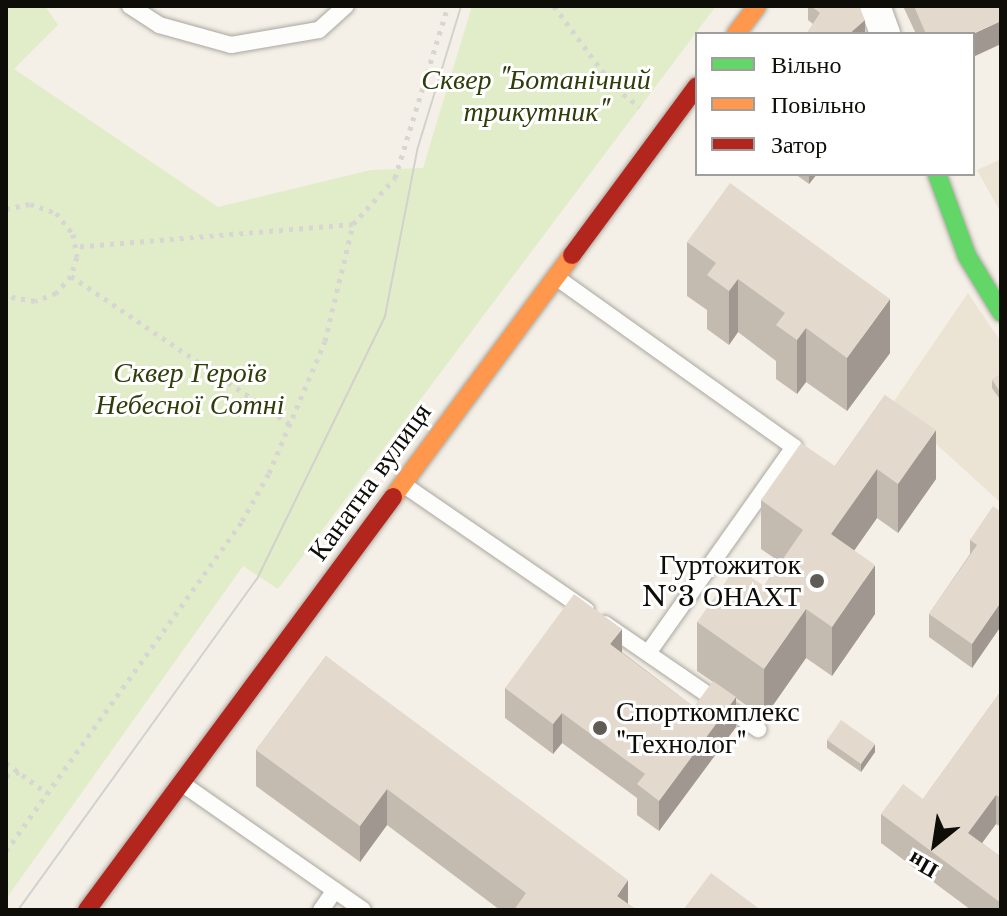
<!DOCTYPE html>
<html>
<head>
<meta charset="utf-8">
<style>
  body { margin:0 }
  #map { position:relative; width:1007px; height:916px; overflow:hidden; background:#f4f0e7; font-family:"Libre Baskerville",serif }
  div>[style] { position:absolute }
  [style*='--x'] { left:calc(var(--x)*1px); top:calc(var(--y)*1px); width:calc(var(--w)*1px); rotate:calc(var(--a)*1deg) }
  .built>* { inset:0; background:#ebe4d4 }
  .green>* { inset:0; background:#e1ecc9 }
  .path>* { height:5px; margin-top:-2.5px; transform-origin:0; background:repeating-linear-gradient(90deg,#d8d6d3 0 4px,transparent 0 10px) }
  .roads { filter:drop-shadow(0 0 2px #aaa7a0) drop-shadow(0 0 2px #aaa7a0) }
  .lane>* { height:16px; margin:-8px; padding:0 8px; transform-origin:8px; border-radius:8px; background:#fdfdfb }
  .street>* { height:30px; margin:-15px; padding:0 15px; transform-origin:15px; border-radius:15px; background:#fdfdfb }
  .fast>* { height:18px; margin:-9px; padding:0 9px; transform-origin:9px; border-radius:9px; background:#63d668 }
  .slow>* { height:18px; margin:-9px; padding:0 9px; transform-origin:9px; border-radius:9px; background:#ff974d }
  .jam>* { height:18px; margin:-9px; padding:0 9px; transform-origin:9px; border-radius:9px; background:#b3261e }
  .tram>* { height:2px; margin:-1px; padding:0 1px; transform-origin:1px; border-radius:1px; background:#d1d1ce }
  .wall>* { inset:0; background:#c4bbb0 }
  .shaded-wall>* { inset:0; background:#a09890 }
  .building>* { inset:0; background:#e4d9cd }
  .dots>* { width:22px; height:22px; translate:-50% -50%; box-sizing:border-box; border:4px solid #fff; border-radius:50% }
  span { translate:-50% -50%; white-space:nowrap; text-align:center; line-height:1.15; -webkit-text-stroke:6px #fff; paint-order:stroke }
  .park-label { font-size:28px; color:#2e3e0a; font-style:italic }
  .street-label { font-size:28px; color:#0f0d08 }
  .poi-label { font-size:28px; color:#0f0d08 }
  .right { translate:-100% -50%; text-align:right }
  .left { translate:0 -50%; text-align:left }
  .frame { position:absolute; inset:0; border:8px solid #0f0d08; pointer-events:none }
  .legend { position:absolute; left:695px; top:32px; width:280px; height:144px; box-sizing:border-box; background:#fff; border:2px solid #9f9e9c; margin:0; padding:10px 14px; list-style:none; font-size:24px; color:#0f0d08 }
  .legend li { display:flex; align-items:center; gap:16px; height:40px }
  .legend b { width:40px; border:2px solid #9f9e9c }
  .north { position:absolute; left:895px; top:804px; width:80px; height:80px; -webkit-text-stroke:6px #fff; paint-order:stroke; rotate:210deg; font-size:22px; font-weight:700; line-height:32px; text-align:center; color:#0f0d08 }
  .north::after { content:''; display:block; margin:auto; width:28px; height:36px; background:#0f0d08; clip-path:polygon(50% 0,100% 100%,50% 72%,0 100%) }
</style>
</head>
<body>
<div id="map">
  <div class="built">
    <i style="clip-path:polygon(1001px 159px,1001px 213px,977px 170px)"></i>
    <i style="clip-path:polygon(968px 293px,1001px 342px,1001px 503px,892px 404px)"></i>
  </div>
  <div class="green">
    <i style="clip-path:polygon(6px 6px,45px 6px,58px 25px,14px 69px,218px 207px,371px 170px,423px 168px,472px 6px,716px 6px,278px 589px,243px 566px,6px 899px)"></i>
  </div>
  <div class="path">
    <i style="--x:554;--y:6;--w:102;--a:53.4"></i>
    <i style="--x:615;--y:88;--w:31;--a:37"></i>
    <i style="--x:6;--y:209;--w:25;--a:-12"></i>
    <i style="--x:30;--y:204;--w:28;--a:19"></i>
    <i style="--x:56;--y:213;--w:27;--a:51"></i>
    <i style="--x:73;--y:234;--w:23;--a:80"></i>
    <i style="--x:77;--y:257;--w:20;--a:108"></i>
    <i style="--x:71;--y:276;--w:23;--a:131"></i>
    <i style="--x:56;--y:293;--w:22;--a:159"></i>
    <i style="--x:35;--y:301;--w:29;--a:-170"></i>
    <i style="--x:353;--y:224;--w:62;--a:-47.6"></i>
    <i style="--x:395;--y:178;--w:180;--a:-72.9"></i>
    <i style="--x:71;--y:276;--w:266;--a:34.1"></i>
    <i style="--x:6;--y:763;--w:51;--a:36.2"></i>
    <i style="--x:6;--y:776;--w:14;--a:-17"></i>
    <i style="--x:6;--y:851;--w:406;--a:-54.4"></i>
    <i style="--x:242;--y:521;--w:55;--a:-60.6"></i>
    <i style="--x:269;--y:473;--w:143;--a:-67"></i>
    <i style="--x:325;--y:341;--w:120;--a:-76.5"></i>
    <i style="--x:353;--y:224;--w:278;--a:175.3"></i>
  </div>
  <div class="roads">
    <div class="lane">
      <i style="--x:130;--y:6;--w:35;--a:33"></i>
      <i style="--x:159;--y:25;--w:75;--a:15.5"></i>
      <i style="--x:231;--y:45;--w:89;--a:-9.7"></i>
      <i style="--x:319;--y:30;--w:36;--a:-42"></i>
      <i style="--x:557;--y:278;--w:291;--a:35.5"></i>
      <i style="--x:794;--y:447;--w:252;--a:125.3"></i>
      <i style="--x:404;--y:485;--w:221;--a:34.5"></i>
      <i style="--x:605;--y:624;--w:186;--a:34.5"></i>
      <i style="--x:184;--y:785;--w:218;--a:34.9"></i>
      <i style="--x:321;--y:910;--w:24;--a:-55"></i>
    </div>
    <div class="street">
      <i style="--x:875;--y:6;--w:30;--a:70"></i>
    </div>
    <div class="fast">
      <i style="--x:937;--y:174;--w:87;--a:69.9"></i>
      <i style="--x:967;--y:256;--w:66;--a:58.7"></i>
    </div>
    <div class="slow">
      <i style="--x:736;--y:34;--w:35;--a:-53"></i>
      <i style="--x:393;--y:497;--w:301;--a:-53.5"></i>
    </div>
    <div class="jam">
      <i style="--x:572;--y:255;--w:210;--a:-53.5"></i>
      <i style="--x:87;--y:910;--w:514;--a:-53.46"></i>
    </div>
  </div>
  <div class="tram">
    <i style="--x:18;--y:910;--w:408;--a:-54.2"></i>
    <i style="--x:257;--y:579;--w:292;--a:-64"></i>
    <i style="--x:385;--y:316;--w:172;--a:-79"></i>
    <i style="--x:418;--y:147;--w:147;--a:-73"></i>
  </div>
  <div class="wall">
    <i style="clip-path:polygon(808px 6px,859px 6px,865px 34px,813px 24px,808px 20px)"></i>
    <i style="clip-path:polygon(903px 6px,1001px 6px,973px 34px,916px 34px)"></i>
    <i style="clip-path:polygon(795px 174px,817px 174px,809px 184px)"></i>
    <i style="clip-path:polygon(687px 242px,890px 353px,847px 411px,806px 382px,797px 394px,776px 379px,776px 361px,738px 332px,729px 345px,707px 329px,707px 310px,687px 296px)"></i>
    <i style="clip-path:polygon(1001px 374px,1001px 401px,992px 388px,992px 380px)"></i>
    <i style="clip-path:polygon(885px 395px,936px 479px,898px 533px,877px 518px,854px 551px,875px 614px,832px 676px,806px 658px,764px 718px,736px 698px,736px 727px,659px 831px,637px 815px,637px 798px,562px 743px,553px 754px,505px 718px,505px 688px,622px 652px,694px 707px,713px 682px,697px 671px,697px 622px,764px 586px,780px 562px,761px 549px,761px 500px,835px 466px)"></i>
    <i style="clip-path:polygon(1001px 512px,1001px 626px,972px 668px,929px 637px,929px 614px,970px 554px,970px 540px)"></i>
    <i style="clip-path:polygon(326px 656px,628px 904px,637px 910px,500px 910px,387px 825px,360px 862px,256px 786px,256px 750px)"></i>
    <i style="clip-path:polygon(1001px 691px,1001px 827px,996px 824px,982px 843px,1001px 857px,1001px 910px,971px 910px,881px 843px,881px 814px,923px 799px)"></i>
    <i style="clip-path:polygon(827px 740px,875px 752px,861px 772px,827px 748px)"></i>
  </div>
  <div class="shaded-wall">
    <i style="clip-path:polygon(865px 20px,865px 34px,849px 34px)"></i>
    <i style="clip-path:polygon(1001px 21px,1001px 44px,973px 57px,973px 34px)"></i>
    <i style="clip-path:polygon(809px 174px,817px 174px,809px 184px)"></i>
    <i style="clip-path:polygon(738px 279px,738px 332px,729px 345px,729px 291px)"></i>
    <i style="clip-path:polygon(890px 299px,890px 353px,847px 411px,847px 358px)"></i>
    <i style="clip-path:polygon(806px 328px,806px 382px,797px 394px,797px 340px)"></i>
    <i style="clip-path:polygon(936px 430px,936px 479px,898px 533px,898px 484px)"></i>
    <i style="clip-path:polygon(877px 469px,877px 518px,831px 583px,831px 534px)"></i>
    <i style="clip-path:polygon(875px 565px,875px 614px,832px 676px,832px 627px)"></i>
    <i style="clip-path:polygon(1001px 602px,1001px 626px,972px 668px,972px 644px)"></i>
    <i style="clip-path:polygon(806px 609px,806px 658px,764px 718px,764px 669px)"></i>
    <i style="clip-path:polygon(622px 629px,622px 659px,610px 644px)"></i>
    <i style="clip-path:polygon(736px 697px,736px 727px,659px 831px,659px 801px)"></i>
    <i style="clip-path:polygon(562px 713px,562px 743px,553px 754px,553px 724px)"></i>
    <i style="clip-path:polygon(875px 744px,875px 752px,861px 772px,861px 764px)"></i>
    <i style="clip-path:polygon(387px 789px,387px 825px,360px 862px,360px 826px)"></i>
    <i style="clip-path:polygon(996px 795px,996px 824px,968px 862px,968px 833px)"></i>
    <i style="clip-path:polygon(628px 880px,628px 910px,617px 896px)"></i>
  </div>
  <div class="building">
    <i style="clip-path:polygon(811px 6px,859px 6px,865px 20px,849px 34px,806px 34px,820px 13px)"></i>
    <i style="clip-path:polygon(914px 6px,1001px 6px,1001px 21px,972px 34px,926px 34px)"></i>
    <i style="clip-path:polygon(730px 183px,890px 299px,847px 358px,806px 328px,797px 340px,776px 325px,785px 313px,738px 279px,729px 291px,707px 275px,716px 263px,687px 242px)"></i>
    <i style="clip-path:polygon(1001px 374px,1001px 393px,992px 380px)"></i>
    <i style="clip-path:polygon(885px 395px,936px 430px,898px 484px,877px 469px,831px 534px,875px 565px,832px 627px,806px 609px,764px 669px,697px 622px,736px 567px,764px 586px,803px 530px,761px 500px,801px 443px,835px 466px)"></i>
    <i style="clip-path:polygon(993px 506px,1001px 512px,1001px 602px,972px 644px,929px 614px,977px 545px,970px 540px)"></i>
    <i style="clip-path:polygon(574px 594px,622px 629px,610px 644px,694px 707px,713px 681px,736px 697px,659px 801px,637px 784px,645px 774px,562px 713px,553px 724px,505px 688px)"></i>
    <i style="clip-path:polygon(326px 656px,628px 880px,617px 896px,637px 910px,514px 910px,526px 893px,387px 789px,360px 826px,256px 750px)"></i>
    <i style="clip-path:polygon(1001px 691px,1001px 798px,996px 795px,968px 833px,1001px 857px,1001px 903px,881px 814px,903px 784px,923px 799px)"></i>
    <i style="clip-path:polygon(841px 720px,875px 744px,861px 764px,827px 740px)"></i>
    <i style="clip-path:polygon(711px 873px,761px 910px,683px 910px)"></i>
  </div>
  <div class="dots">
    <i style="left:817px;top:581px;background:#5f5c56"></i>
    <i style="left:600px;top:728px;background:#5f5c56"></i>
  </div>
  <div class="park-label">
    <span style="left:536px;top:96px">Сквер "Ботанічний<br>трикутник"</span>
    <span style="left:190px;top:389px">Сквер Героїв<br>Небесної Сотні</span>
  </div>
  <div class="street-label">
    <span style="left:370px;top:482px;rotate:-54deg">Канатна вулиця</span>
  </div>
  <div class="poi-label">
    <span class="right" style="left:801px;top:581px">Гуртожиток<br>№3 ОНАХТ</span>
    <span class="left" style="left:616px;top:728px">Спорткомплекс<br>"Технолог"</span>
  </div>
  <div class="frame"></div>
  <ul class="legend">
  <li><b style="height:10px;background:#63d668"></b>Вільно</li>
  <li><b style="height:10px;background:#ff974d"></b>Повільно</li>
  <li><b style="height:10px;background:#b3261e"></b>Затор</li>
  </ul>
  <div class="north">Пн</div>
</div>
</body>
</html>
